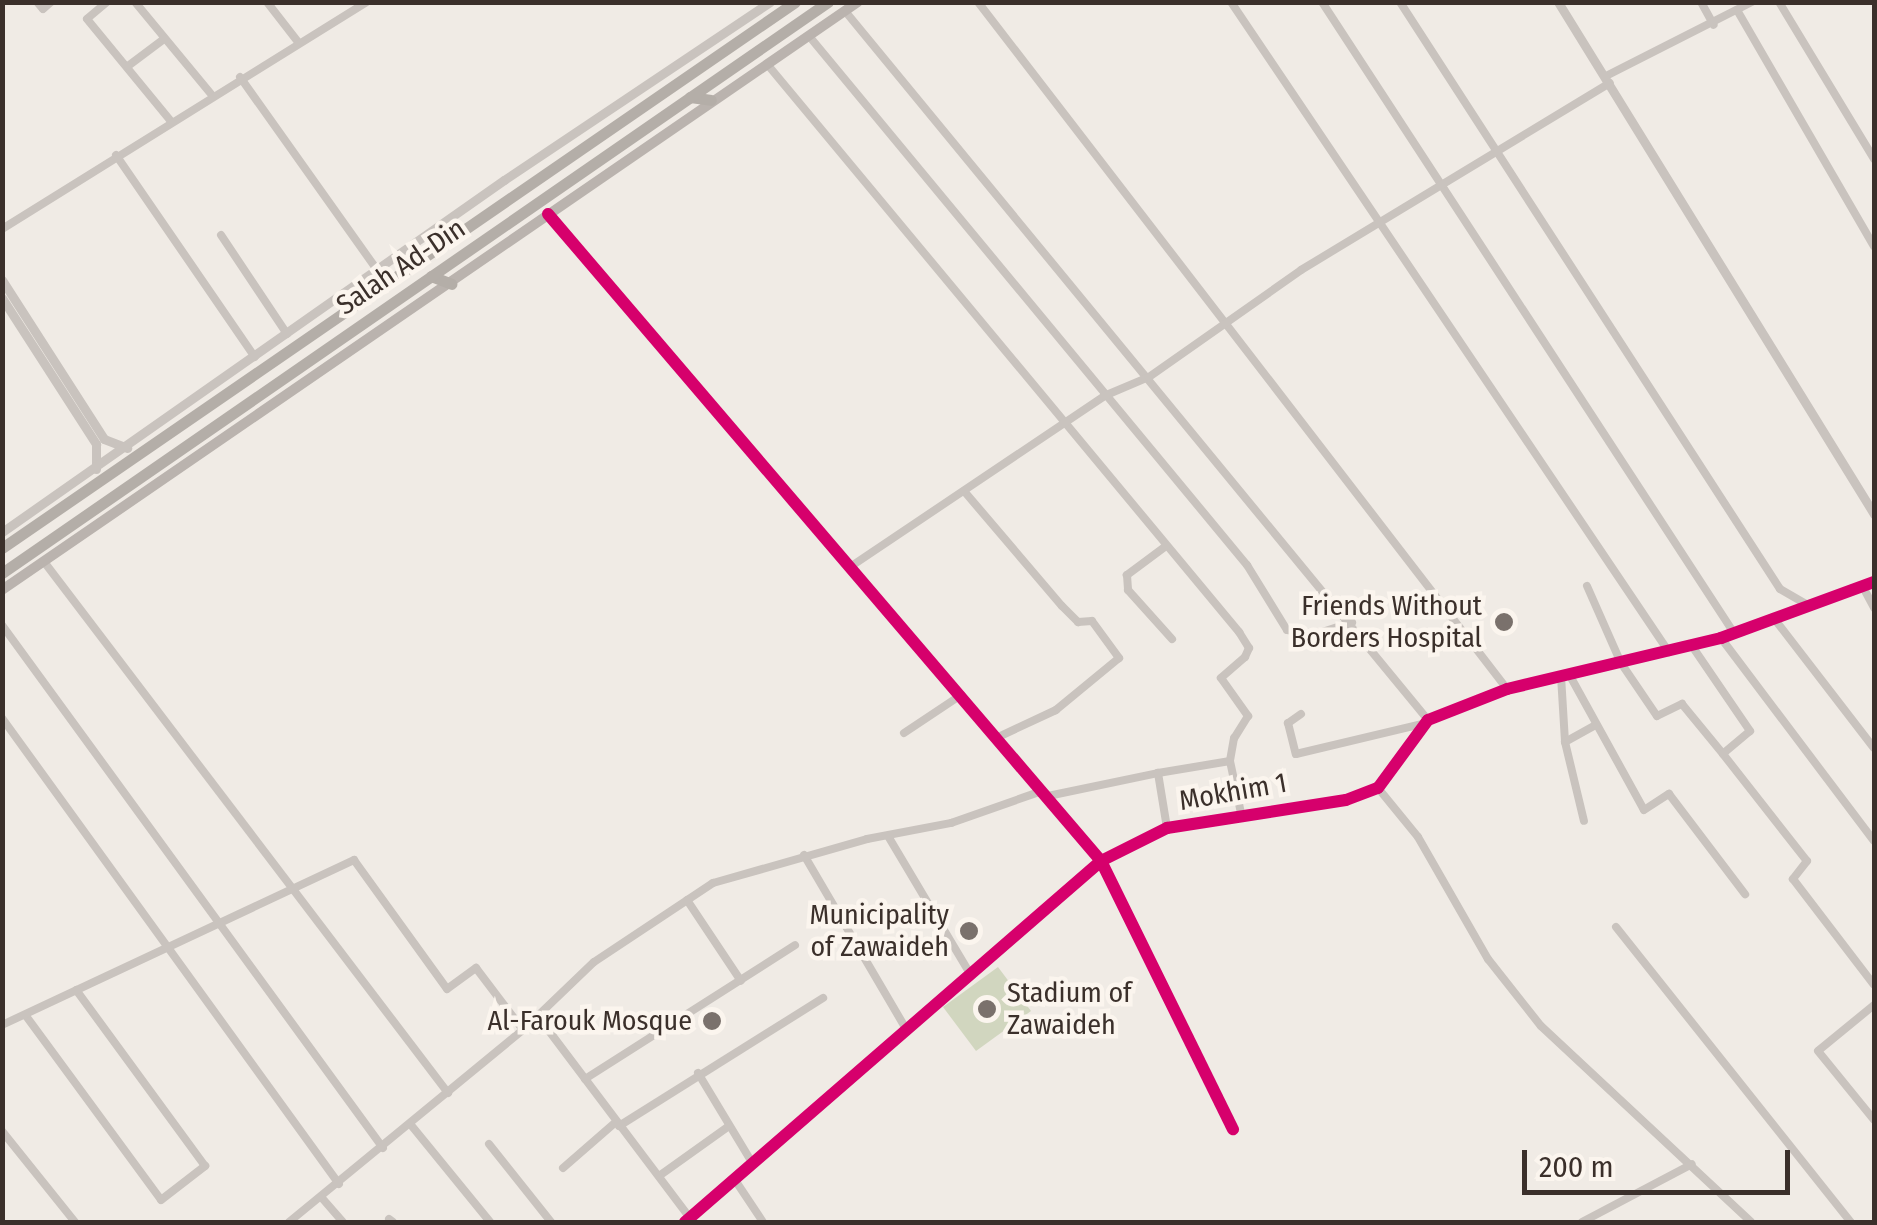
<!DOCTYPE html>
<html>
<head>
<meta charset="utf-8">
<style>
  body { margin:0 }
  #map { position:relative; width:1877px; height:1225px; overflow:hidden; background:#f0ebe5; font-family:"Fira Sans Condensed",sans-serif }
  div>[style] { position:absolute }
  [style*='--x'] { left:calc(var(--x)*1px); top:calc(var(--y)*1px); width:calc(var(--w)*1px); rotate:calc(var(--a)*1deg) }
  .green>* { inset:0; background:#d1d6bf }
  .minor>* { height:8px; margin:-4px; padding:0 4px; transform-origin:4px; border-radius:4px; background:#c9c3be }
  .tertiary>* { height:9px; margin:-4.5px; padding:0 4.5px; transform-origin:4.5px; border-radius:4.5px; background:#c9c3be }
  .secondary>* { height:10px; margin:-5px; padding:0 5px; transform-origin:5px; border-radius:5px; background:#bab3ae }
  .trunk>* { height:11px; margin:-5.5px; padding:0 5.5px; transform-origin:5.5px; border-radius:5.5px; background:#b4aea8 }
  .cycleway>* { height:12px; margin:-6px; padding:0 6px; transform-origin:6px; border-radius:6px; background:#d6006c }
  .dots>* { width:28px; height:28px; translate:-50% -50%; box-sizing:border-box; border:5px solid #fbf5ee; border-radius:50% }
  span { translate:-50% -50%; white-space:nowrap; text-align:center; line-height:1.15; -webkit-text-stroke:9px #fbf5ee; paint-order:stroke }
  .street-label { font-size:28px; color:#3b302b }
  .poi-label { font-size:28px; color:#3b302b }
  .right { translate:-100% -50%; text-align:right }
  .left { translate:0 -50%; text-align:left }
  .frame { position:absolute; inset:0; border:5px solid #3b302b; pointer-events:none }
  .scale { position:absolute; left:1522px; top:1150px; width:268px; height:45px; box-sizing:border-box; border:5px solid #3b302b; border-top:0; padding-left:12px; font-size:30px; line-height:35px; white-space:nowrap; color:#3b302b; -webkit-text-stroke:8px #fbf5ee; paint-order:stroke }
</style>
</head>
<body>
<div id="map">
  <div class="green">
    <i style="clip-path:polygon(998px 967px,1031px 1011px,976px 1051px,943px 1007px)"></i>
  </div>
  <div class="minor">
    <i style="--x:37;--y:2;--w:9;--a:49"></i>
    <i style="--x:43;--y:9;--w:11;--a:-41"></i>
    <i style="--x:107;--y:2;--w:26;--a:140"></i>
    <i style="--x:87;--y:19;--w:131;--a:50.6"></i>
    <i style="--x:135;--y:2;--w:119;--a:50.4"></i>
    <i style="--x:267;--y:2;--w:51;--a:52.2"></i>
    <i style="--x:978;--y:2;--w:867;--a:52.4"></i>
    <i style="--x:1231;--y:2;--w:784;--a:56.03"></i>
    <i style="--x:1322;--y:2;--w:754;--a:56.86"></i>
    <i style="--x:1400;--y:2;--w:699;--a:57.08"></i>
    <i style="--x:1780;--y:589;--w:30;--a:30"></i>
    <i style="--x:1701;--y:2;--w:26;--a:61"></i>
    <i style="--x:1779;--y:2;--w:184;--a:58.8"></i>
    <i style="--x:1737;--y:10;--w:273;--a:59.9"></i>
    <i style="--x:845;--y:11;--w:918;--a:50.57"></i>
    <i style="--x:809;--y:36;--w:687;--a:50.38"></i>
    <i style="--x:1247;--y:565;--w:76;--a:58.4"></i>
    <i style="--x:1287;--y:630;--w:29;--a:8"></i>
    <i style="--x:1316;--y:634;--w:38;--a:-18"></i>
    <i style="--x:767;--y:64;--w:739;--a:50.27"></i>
    <i style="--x:1239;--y:632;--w:19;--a:58"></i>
    <i style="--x:1249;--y:648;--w:10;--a:114"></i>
    <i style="--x:1245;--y:657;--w:32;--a:139"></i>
    <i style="--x:1221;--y:678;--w:47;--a:54.6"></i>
    <i style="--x:1248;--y:716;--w:26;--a:122"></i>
    <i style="--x:1234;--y:738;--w:23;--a:100"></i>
    <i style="--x:1230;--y:761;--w:53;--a:78.1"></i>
    <i style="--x:128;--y:66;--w:45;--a:-36.9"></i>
    <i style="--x:1606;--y:76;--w:164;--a:-26.9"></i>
    <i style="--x:240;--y:77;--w:237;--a:54.6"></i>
    <i style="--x:116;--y:155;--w:245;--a:55.5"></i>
    <i style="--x:548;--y:214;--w:851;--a:49.48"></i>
    <i style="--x:1101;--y:861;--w:299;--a:63.8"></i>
    <i style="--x:2;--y:229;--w:429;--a:-31.9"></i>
    <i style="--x:221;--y:235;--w:119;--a:56.3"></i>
    <i style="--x:964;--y:491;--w:151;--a:49.6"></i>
    <i style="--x:1062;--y:606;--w:23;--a:45"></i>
    <i style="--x:1078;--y:622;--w:14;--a:-4"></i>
    <i style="--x:1092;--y:621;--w:46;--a:53.9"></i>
    <i style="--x:1119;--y:658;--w:82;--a:140.5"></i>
    <i style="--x:1056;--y:710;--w:64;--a:155"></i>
    <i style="--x:1166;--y:546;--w:49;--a:143.4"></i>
    <i style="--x:1127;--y:575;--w:15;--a:86"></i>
    <i style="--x:1128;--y:590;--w:66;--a:48.1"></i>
    <i style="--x:45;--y:563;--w:666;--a:52.75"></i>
    <i style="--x:850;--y:567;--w:306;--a:-33.9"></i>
    <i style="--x:1104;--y:396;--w:49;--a:-22.9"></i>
    <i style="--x:1149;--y:377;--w:186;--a:-35.1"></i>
    <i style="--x:1301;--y:270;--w:361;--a:-31.2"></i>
    <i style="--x:1587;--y:586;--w:84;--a:66.2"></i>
    <i style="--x:1621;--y:663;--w:64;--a:55.8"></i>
    <i style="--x:1657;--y:716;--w:28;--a:-26"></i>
    <i style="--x:1682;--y:704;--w:65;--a:50.6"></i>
    <i style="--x:1723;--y:754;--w:136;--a:51.9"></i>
    <i style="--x:1807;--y:861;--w:23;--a:128"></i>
    <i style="--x:1793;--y:879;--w:133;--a:52.6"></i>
    <i style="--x:1863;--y:587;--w:24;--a:62"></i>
    <i style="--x:1773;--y:617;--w:165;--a:52.4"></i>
    <i style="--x:2;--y:625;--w:647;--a:53.93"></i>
    <i style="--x:1721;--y:638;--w:254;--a:53"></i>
    <i style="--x:1692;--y:646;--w:103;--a:55.7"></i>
    <i style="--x:1750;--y:731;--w:35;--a:140"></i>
    <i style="--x:1569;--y:674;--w:155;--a:61.1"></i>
    <i style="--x:1644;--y:810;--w:30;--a:-33"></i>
    <i style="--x:1669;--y:794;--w:126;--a:52.8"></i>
    <i style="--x:1561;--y:676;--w:66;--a:86.5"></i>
    <i style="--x:1565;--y:742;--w:81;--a:76.5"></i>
    <i style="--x:1301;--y:714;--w:16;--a:145"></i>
    <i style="--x:1288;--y:723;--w:32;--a:76"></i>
    <i style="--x:1296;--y:754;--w:130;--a:-13.4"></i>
    <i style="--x:2;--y:718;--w:575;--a:54.13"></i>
    <i style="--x:904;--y:733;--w:69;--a:-33.7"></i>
    <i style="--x:1565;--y:742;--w:35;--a:-29"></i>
    <i style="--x:1378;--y:788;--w:63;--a:50.8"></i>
    <i style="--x:1418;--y:837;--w:141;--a:60.2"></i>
    <i style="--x:1488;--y:959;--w:85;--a:51.7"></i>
    <i style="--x:1541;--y:1026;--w:287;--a:43"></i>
    <i style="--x:1048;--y:796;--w:112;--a:-11.8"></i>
    <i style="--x:1167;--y:828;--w:56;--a:-99.3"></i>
    <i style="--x:1158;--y:773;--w:73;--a:-9.5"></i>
    <i style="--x:888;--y:836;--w:158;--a:59.2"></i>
    <i style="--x:804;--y:855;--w:199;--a:59.6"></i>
    <i style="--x:687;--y:900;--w:97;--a:56.3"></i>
    <i style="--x:1616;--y:927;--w:377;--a:51.5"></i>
    <i style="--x:1874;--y:1005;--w:72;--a:140.6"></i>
    <i style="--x:1818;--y:1051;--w:89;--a:50.9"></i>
    <i style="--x:537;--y:1015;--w:254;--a:53"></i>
    <i style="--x:26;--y:1016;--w:228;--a:53.7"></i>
    <i style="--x:161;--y:1200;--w:56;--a:-37.7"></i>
    <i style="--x:205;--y:1166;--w:218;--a:-126.2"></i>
    <i style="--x:2;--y:1025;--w:389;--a:-25.1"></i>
    <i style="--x:354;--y:860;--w:159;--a:54.2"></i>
    <i style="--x:447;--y:989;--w:36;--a:-36"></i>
    <i style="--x:476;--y:968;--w:78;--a:52.8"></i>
    <i style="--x:698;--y:1073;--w:106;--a:58.9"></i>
    <i style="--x:585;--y:1079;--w:249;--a:-32.5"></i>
    <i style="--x:411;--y:1125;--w:125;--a:50.8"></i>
    <i style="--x:619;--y:1126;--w:241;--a:-32.1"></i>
    <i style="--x:2;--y:1131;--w:117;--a:51.3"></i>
    <i style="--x:489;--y:1144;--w:100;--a:51.5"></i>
    <i style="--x:563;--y:1168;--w:70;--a:-41"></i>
    <i style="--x:659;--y:1176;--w:86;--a:-35.5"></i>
    <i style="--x:735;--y:1180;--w:50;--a:56.3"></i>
    <i style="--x:322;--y:1198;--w:32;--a:49"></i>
    <i style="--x:389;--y:1219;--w:5;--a:37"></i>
    <i style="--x:289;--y:1222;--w:303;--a:-39.4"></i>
    <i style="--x:523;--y:1030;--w:98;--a:-43.8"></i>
    <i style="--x:594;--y:962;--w:143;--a:-33.6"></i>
    <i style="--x:713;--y:883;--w:160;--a:-15.9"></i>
    <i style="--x:867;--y:839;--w:86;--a:-10.8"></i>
    <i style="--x:951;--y:823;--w:96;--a:-19.4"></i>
    <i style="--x:1582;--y:1222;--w:124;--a:-27.8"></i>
  </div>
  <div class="tertiary">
    <i style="--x:1558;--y:2;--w:602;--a:58.32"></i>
    <i style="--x:2;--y:280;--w:189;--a:57.3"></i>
    <i style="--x:104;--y:439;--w:25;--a:21"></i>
    <i style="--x:2;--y:298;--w:174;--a:57.2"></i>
    <i style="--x:96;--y:444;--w:25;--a:90"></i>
    <i style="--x:2;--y:532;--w:613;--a:-35.04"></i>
    <i style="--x:504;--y:180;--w:320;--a:-33.8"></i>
    <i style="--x:685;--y:1222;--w:551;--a:-40.95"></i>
    <i style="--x:1101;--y:861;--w:74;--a:-26.6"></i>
    <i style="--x:1167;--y:828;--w:181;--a:-8.9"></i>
    <i style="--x:1346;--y:800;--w:34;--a:-21"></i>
    <i style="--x:1378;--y:788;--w:84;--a:-53.7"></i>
    <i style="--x:1428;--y:720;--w:85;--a:-21.4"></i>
    <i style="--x:1507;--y:689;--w:220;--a:-13.4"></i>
    <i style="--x:1721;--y:638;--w:163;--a:-20.1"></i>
  </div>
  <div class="secondary">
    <i style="--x:2;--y:590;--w:1038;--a:-34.49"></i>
  </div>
  <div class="trunk">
    <i style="--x:690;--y:97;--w:21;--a:8"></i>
    <i style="--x:431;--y:276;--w:22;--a:21"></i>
    <i style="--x:2;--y:548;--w:963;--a:-34.55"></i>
    <i style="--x:2;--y:573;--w:1004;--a:-34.66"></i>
  </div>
  <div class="cycleway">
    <i style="--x:548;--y:214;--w:851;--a:49.48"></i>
    <i style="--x:1101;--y:861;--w:299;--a:63.8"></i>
    <i style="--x:685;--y:1222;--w:551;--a:-40.95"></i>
    <i style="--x:1101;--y:861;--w:74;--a:-26.6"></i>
    <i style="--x:1167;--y:828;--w:181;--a:-8.9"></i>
    <i style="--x:1346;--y:800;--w:34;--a:-21"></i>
    <i style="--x:1378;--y:788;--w:84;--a:-53.7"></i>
    <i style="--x:1428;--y:720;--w:85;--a:-21.4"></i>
    <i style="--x:1507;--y:689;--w:220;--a:-13.4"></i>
    <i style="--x:1721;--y:638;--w:163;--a:-20.1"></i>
  </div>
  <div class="dots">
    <i style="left:1504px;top:622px;background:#7a716c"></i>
    <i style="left:969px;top:931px;background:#7a716c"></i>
    <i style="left:987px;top:1009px;background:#7a716c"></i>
    <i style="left:712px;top:1021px;background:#7a716c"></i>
  </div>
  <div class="street-label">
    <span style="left:401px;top:267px;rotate:-34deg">Salah Ad-Din</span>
    <span style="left:1233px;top:792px;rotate:-10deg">Mokhim 1</span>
  </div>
  <div class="poi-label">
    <span class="right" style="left:1482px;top:622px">Friends Without<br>Borders Hospital</span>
    <span class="right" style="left:949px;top:931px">Municipality<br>of Zawaideh</span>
    <span class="left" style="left:1007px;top:1009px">Stadium of<br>Zawaideh</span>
    <span class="right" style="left:692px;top:1021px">Al-Farouk Mosque</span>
  </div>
  <div class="frame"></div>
  <div class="scale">200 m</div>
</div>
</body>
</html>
